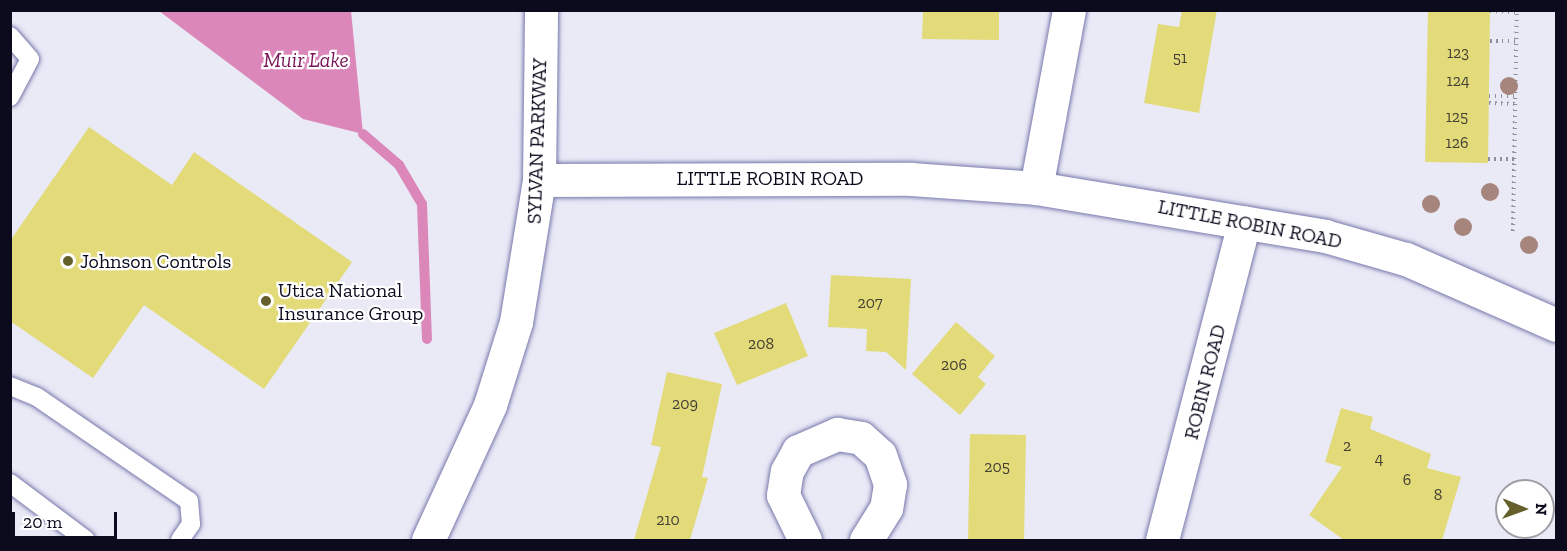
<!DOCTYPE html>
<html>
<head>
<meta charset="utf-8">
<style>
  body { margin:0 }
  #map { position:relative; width:1567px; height:551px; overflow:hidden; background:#e9eaf6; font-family:"Zilla Slab",serif }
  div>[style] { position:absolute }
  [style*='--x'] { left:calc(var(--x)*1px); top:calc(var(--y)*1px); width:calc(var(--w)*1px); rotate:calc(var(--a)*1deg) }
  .water>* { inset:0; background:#db87b9 }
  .stream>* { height:10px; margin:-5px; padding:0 5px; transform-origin:5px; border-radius:5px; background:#db87b9 }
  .building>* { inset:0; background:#e3da79 }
  .path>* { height:4px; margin-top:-2px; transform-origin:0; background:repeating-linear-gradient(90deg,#8e8f9d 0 1.5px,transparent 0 6px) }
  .roads { filter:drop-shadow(0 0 2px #7878ac) drop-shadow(0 0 2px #7878ac) }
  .service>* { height:18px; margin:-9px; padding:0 9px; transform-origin:9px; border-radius:9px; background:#fff }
  .minor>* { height:33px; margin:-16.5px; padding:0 16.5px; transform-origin:16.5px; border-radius:16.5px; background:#fff }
  .trees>* { width:18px; height:18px; margin:-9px; border-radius:50%; background:#a5857c }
  .dots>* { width:16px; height:16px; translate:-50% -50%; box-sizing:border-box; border:3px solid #fff; border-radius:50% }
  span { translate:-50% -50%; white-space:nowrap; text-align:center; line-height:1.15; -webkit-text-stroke:4.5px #fff; paint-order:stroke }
  .number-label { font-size:16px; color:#423f35 }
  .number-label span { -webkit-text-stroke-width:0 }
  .street-label { font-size:20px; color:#0c0b1e }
  .poi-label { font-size:20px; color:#0c0b1e }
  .left { translate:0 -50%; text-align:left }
  .water-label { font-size:21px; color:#79165b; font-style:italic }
  .frame { position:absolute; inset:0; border:12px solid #0c0b1e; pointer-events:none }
  .north { position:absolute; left:1495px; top:479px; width:60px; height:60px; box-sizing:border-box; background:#fff; border:2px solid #9e9da5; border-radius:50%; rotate:91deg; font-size:16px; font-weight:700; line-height:24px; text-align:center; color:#0c0b1e }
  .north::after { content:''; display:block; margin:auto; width:21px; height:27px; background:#645f2b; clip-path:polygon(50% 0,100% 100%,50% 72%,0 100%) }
  .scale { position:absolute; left:12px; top:512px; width:105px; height:27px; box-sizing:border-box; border:3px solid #0c0b1e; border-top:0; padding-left:8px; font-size:18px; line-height:21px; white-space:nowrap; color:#0c0b1e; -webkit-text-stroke:4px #fff; paint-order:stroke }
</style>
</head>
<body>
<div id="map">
  <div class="water">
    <i style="clip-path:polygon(159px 11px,351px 11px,363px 134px,303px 119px)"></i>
  </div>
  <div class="stream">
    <i style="--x:363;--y:134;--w:48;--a:40.7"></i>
    <i style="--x:399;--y:165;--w:45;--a:59.5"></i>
    <i style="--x:422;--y:204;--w:135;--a:87.9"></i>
  </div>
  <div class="building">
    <i style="clip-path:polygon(923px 10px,999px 10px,999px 40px,922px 39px)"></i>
    <i style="clip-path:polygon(1182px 10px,1217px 10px,1199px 113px,1144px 103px,1158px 24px,1179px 27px)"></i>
    <i style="clip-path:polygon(1428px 10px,1490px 10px,1488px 163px,1425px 162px)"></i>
    <i style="clip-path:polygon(89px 127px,172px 185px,194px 152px,352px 262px,264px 389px,144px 305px,93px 378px,10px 321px,10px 241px)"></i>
    <i style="clip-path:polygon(831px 275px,911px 279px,906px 370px,886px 352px,866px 351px,867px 329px,828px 327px)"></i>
    <i style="clip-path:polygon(786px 303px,808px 356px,737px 385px,714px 333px)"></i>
    <i style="clip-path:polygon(956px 322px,995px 356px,978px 377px,986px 384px,960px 415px,912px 374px)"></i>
    <i style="clip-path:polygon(667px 372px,722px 384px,702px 477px,708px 478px,690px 540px,634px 540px,661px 447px,651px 445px)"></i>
    <i style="clip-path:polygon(1341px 408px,1373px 417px,1370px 429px,1431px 454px,1427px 468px,1461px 477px,1442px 540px,1344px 540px,1309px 515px,1342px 467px,1325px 462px)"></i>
    <i style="clip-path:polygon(970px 434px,1026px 435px,1024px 540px,968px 540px)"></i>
  </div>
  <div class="path">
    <i style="--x:1490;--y:11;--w:27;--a:2"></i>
    <i style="--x:1490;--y:41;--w:27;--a:0"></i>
    <i style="--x:1489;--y:96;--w:27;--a:0"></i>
    <i style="--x:1489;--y:103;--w:27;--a:2"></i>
    <i style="--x:1488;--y:159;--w:27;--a:0"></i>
    <i style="--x:1513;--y:231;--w:221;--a:-89"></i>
  </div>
  <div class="roads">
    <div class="service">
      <i style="--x:10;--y:36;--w:30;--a:49"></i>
      <i style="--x:30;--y:59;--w:43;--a:117.8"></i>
      <i style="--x:10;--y:386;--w:29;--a:22"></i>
      <i style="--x:37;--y:397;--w:184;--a:34.4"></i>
      <i style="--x:189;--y:501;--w:23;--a:85"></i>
      <i style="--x:191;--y:524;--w:19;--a:125"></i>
      <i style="--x:10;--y:483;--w:95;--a:36.9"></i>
    </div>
    <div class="minor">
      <i style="--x:539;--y:180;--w:372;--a:-0.2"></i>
      <i style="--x:911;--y:179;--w:125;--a:4.1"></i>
      <i style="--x:1036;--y:188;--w:293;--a:9.4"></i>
      <i style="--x:1325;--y:236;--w:84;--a:15.9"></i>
      <i style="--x:1406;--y:259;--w:164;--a:23.7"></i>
      <i style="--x:1036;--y:188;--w:181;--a:-79.5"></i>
      <i style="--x:428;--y:540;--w:149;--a:-65.3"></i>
      <i style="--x:490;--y:405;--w:87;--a:-72.6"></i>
      <i style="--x:516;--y:322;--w:144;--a:-80.8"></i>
      <i style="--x:539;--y:180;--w:170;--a:-89.3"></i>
      <i style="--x:805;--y:540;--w:50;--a:-116.1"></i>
      <i style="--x:783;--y:495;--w:24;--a:-81"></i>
      <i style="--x:787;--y:471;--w:23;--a:-61"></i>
      <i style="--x:798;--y:451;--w:43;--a:-23.6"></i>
      <i style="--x:837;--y:434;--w:24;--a:9"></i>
      <i style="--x:861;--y:438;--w:25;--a:42"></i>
      <i style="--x:880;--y:455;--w:31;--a:71"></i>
      <i style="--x:890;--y:484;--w:24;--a:99"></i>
      <i style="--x:886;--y:508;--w:38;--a:122"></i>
      <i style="--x:1162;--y:540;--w:328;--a:-75.5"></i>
    </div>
  </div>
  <div class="trees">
    <i style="left:1509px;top:86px"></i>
    <i style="left:1490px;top:192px"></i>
    <i style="left:1431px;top:204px"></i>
    <i style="left:1463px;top:227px"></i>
    <i style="left:1529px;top:245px"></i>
  </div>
  <div class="dots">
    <i style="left:68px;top:261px;background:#645f2b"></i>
    <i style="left:266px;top:301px;background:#645f2b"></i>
  </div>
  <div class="number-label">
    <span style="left:1458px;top:53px">123</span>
    <span style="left:1180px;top:58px">51</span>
    <span style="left:1458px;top:81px">124</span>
    <span style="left:1457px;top:117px">125</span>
    <span style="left:1457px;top:143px">126</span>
    <span style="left:870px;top:303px">207</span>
    <span style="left:761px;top:344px">208</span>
    <span style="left:954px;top:365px">206</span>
    <span style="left:685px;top:404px">209</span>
    <span style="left:1347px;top:446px">2</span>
    <span style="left:1379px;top:459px">4</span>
    <span style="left:997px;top:467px">205</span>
    <span style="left:1407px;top:480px">6</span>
    <span style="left:1438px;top:495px">8</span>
    <span style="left:668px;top:520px">210</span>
  </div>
  <div class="street-label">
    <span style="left:537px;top:141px;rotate:-88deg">SYLVAN PARKWAY</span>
    <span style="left:770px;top:178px">LITTLE ROBIN ROAD</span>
    <span style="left:1250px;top:224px;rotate:11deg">LITTLE ROBIN ROAD</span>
    <span style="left:1205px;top:382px;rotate:-76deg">ROBIN ROAD</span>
  </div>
  <div class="poi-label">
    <span class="left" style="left:80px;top:261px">Johnson Controls</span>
    <span class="left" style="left:278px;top:302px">Utica National<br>Insurance Group</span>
  </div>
  <div class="water-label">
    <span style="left:306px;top:60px">Muir Lake</span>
  </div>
  <div class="frame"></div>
  <div class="north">N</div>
  <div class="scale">20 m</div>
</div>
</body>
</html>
